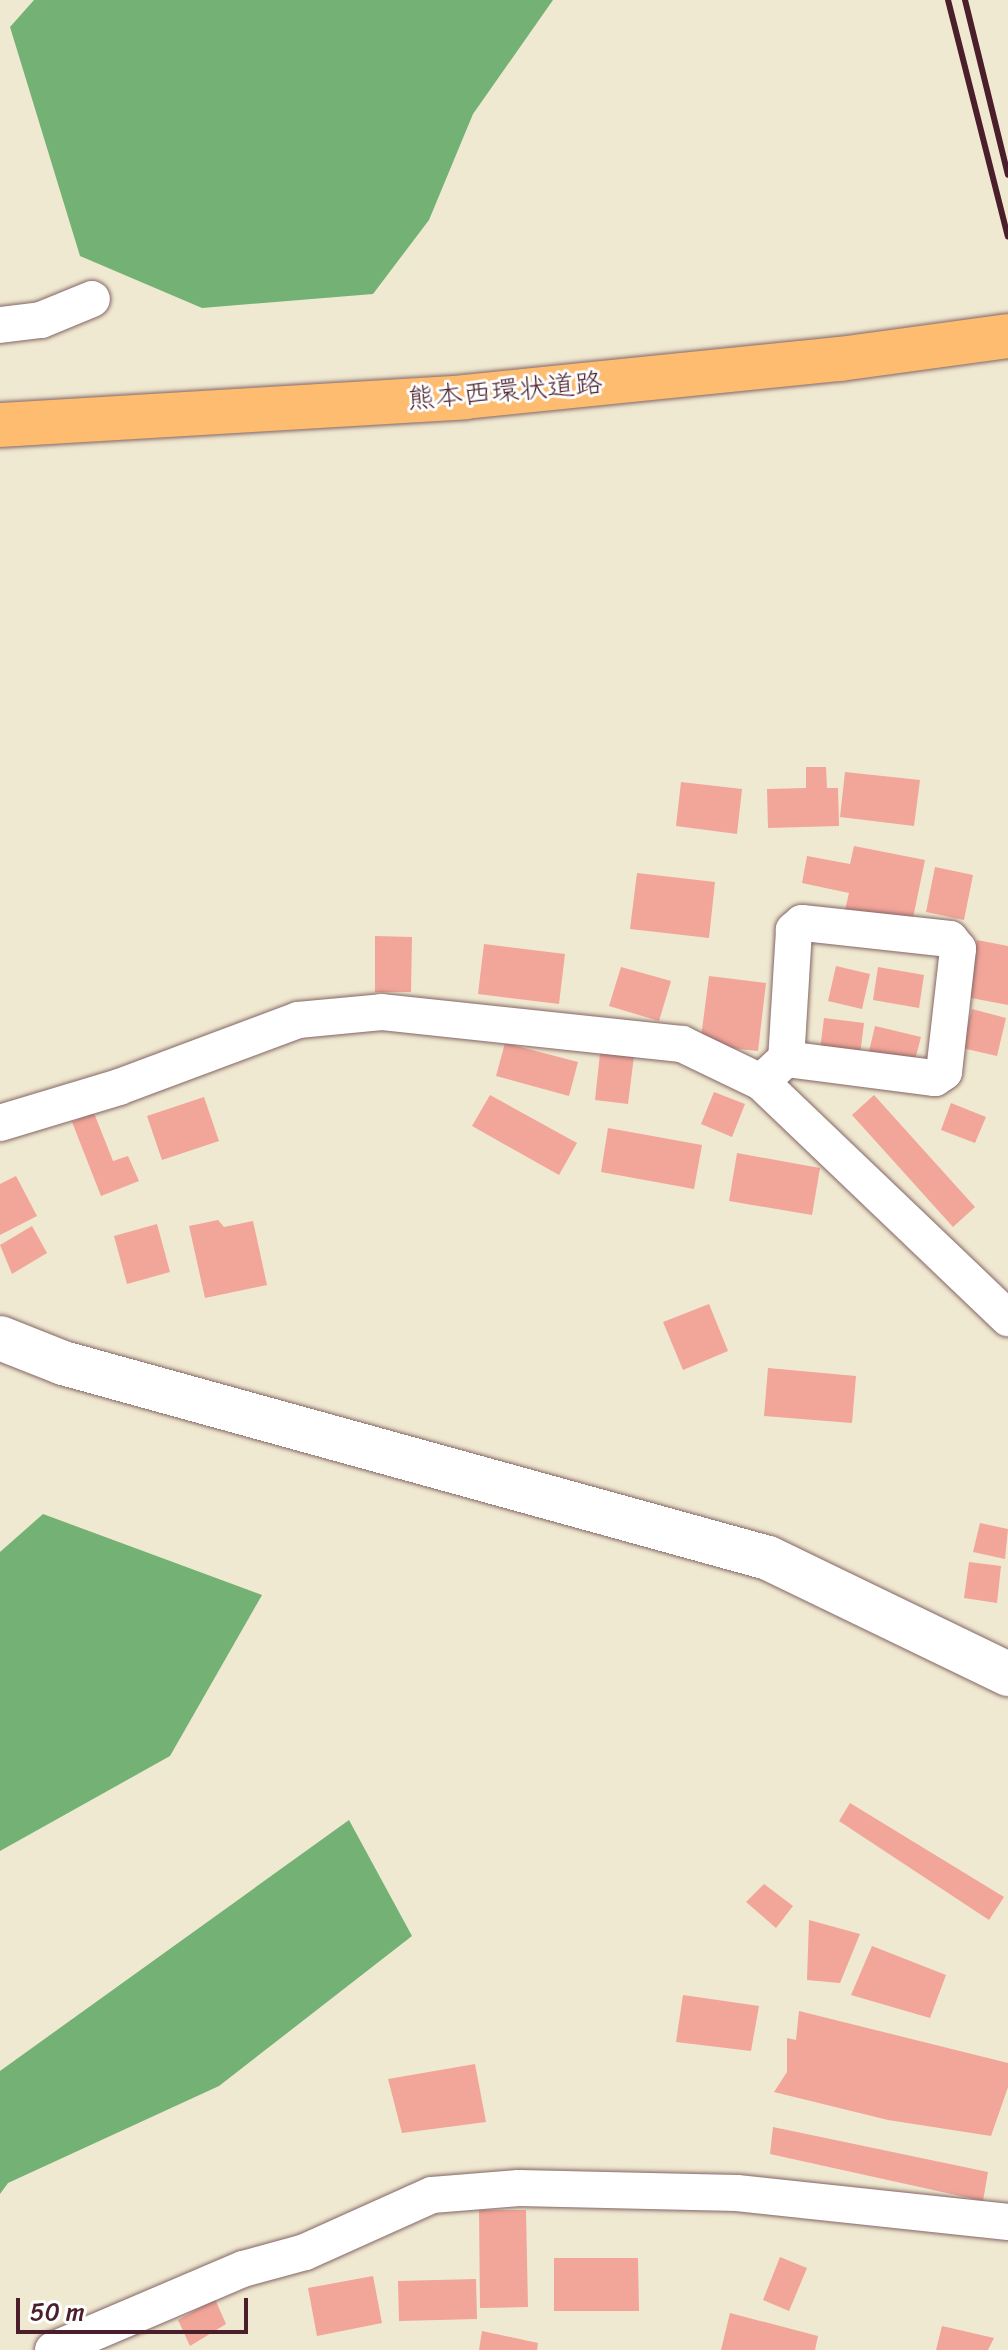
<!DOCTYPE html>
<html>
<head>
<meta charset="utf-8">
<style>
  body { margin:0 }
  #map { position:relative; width:1008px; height:2350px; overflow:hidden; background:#f0e9d1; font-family:Sriracha,"Klee One",sans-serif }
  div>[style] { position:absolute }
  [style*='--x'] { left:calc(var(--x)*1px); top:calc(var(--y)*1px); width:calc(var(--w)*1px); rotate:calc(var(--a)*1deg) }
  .forest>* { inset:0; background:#73b274 }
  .building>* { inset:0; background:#f2a599 }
  .roads { filter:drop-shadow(0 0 2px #846665) drop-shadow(0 0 2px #846665) }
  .minor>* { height:36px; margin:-18px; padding:0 18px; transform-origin:18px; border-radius:18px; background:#fff }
  .tertiary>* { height:44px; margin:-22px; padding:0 22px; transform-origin:22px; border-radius:22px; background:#fff }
  .motorway>* { height:44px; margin:-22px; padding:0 22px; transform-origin:22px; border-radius:22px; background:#fdbc70 }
  .rail>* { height:6px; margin:-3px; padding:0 3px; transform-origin:3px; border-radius:3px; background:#4a1f2b }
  span { translate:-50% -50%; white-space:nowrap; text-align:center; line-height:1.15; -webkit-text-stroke:6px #fff; paint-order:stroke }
  .street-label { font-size:28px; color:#4a1f2b }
  .scale { position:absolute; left:16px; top:2298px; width:232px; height:36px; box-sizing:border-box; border:4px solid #4a1f2b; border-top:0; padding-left:10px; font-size:24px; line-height:28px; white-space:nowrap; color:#4a1f2b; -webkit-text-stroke:6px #fff; paint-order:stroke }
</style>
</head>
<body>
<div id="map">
  <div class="forest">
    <i style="clip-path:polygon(34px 0,553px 0,473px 114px,429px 220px,373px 294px,202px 308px,80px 256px,10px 27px)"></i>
    <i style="clip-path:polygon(43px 1514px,262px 1595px,170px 1756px,0 1851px,0 1552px)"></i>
    <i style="clip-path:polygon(349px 1820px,412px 1936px,219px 2086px,8px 2183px,0 2194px,0 2071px)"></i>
  </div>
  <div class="building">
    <i style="clip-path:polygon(806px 767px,826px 767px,827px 788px,838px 788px,839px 826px,768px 828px,767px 789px,806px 788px)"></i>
    <i style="clip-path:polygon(845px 772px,920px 780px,914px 826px,840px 817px)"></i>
    <i style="clip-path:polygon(681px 782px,742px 789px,737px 834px,676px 826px)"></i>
    <i style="clip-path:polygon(854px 846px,925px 860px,912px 923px,845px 910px,849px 893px,802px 883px,807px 856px,850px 864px)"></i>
    <i style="clip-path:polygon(935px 867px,973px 875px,964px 920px,926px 912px)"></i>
    <i style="clip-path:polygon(637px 873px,715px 882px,709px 938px,630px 929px)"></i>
    <i style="clip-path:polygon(375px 936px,412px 937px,411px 992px,375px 992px)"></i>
    <i style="clip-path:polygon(977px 940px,1008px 946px,1008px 1005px,966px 997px)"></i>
    <i style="clip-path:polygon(484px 944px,565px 954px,559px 1004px,478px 994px)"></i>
    <i style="clip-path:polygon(836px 966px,870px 974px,862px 1009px,828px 1001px)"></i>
    <i style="clip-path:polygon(621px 967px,671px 981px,659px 1021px,609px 1006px)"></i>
    <i style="clip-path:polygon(878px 967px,924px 975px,919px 1008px,873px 1000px)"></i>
    <i style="clip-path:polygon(709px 976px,766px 983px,758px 1051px,700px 1045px)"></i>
    <i style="clip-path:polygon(972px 1009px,1006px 1018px,997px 1056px,962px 1048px)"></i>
    <i style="clip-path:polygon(824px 1018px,864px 1023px,860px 1055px,820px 1050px)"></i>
    <i style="clip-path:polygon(875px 1026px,921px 1037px,912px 1071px,867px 1060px)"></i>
    <i style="clip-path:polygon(505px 1043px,578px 1062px,569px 1096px,496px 1076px)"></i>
    <i style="clip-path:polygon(601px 1044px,635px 1048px,628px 1104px,595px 1100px)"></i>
    <i style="clip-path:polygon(714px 1092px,745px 1104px,732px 1137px,701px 1124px)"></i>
    <i style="clip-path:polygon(490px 1095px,577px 1143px,559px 1175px,472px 1126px)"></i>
    <i style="clip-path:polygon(874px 1095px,975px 1207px,953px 1227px,852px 1115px)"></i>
    <i style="clip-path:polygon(204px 1097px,219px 1141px,162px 1160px,147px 1116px)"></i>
    <i style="clip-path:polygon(951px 1103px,986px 1117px,975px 1143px,941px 1130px)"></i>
    <i style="clip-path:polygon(94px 1113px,113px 1161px,128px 1156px,139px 1181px,101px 1196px,72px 1122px)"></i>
    <i style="clip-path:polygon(608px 1128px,702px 1145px,694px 1189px,601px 1172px)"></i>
    <i style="clip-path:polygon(737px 1153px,820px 1168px,812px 1215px,729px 1201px)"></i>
    <i style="clip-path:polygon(16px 1176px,37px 1216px,0 1235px,0 1184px)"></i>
    <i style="clip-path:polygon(218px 1220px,224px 1227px,253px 1221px,267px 1285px,205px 1298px,189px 1226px)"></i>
    <i style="clip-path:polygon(157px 1224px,170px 1272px,127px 1284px,114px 1236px)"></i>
    <i style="clip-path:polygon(32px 1226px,47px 1253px,12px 1274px,0 1245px)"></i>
    <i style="clip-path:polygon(709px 1304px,728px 1351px,683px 1370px,663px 1322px)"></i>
    <i style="clip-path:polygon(768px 1368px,856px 1376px,852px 1423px,764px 1416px)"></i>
    <i style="clip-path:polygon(980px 1523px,1008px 1529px,1005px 1559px,973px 1552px)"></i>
    <i style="clip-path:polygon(969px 1562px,1001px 1566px,997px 1603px,964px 1598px)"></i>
    <i style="clip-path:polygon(850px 1803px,1004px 1897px,989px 1920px,839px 1821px)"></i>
    <i style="clip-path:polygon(764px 1884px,793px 1906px,776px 1928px,746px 1902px)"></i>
    <i style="clip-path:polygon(809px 1920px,860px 1934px,840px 1983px,807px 1980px)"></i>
    <i style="clip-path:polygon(872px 1946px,946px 1975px,930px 2018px,851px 1995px)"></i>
    <i style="clip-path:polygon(683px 1995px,759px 2006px,751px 2051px,676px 2042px)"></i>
    <i style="clip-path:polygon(799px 2011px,1008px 2063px,1008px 2087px,991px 2136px,888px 2120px,774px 2092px,787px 2072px,787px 2038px,796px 2040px)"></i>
    <i style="clip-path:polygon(475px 2064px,486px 2122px,402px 2133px,388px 2079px)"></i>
    <i style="clip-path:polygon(773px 2127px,988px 2172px,983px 2201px,770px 2154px)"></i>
    <i style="clip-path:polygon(479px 2210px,526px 2210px,528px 2307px,480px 2308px)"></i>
    <i style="clip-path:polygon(780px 2257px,807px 2268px,789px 2311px,763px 2300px)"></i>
    <i style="clip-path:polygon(554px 2258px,638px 2258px,639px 2311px,554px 2311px)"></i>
    <i style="clip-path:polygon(373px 2276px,382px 2323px,317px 2336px,308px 2288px)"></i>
    <i style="clip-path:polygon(476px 2279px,477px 2319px,399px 2321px,398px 2281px)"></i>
    <i style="clip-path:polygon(215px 2299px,226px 2324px,190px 2346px,178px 2320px)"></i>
    <i style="clip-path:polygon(730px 2313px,818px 2336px,815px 2350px,721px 2350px)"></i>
    <i style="clip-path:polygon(942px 2326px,994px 2338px,988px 2350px,936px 2350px)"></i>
    <i style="clip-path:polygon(482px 2331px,538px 2343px,537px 2350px,479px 2350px)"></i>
  </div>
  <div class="roads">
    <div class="minor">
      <i style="--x:0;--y:325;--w:41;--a:-7"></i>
      <i style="--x:41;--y:320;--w:55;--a:-22.4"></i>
      <i style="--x:761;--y:1082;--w:34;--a:-43"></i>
      <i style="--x:786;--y:1059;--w:150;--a:7.3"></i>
      <i style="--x:935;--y:1078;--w:11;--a:-34"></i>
      <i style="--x:944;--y:1072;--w:124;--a:-83.5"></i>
      <i style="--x:958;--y:949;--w:13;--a:-129"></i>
      <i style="--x:950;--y:939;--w:149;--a:-173.8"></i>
      <i style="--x:802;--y:923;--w:11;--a:139"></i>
      <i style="--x:794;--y:930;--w:129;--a:93.5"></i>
      <i style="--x:0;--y:1123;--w:124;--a:-16.8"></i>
      <i style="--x:119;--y:1087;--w:191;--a:-20.5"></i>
      <i style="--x:298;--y:1020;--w:84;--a:-5.4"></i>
      <i style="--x:382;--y:1012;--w:302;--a:6.1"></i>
      <i style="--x:682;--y:1044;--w:88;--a:25.7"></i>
      <i style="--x:761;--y:1082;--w:342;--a:43.7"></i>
      <i style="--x:53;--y:2350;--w:207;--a:-23.1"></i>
      <i style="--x:243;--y:2269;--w:64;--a:-15.3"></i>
      <i style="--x:305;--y:2252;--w:139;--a:-24.2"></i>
      <i style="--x:432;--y:2195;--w:87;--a:-4.6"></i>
      <i style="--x:519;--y:2188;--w:218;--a:1.3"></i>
      <i style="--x:737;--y:2193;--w:273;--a:6.1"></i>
    </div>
    <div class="tertiary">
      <i style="--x:0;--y:1338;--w:68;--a:21.6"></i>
      <i style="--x:63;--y:1363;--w:731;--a:15.46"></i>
      <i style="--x:768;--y:1558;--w:267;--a:25.8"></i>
    </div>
    <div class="motorway">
      <i style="--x:0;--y:425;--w:466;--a:-3.4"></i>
      <i style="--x:465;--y:397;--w:377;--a:-5.8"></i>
      <i style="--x:840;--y:359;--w:170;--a:-7.8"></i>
    </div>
  </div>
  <div class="rail">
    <i style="--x:948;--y:0;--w:244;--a:75.8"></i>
    <i style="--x:965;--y:0;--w:180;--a:76.2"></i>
  </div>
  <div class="street-label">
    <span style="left:505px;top:391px;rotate:-5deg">熊本西環状道路</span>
  </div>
  <div class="scale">50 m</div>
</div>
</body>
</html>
